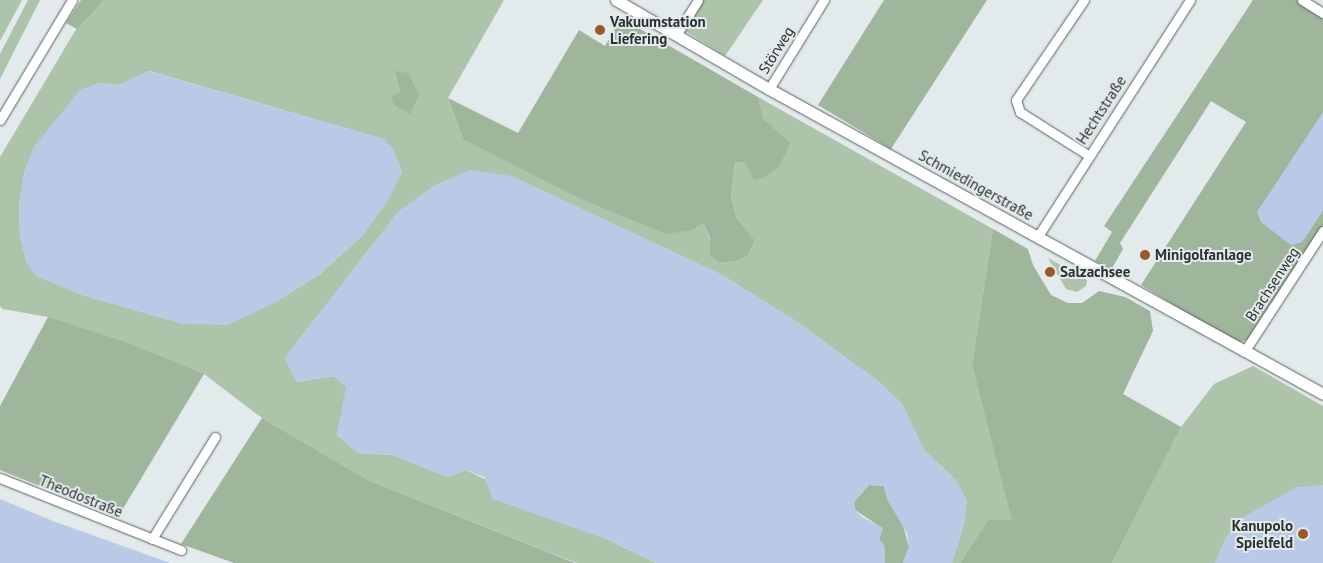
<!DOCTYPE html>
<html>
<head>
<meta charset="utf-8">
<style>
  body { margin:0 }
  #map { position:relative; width:1323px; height:563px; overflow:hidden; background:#e2eaeb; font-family:"PT Sans",sans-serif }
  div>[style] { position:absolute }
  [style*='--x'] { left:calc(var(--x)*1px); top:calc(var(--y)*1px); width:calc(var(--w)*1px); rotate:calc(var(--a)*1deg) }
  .green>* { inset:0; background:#adc3aa }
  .forest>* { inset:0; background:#9fb59c }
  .water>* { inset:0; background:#bacae6 }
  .roads { filter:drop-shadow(0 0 1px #5a6161) drop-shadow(0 0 1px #5a6161) }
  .minor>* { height:9px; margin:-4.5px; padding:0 4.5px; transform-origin:4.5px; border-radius:4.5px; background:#fff }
  .tertiary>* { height:11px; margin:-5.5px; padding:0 5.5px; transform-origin:5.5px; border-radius:5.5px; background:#fff }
  .dots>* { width:14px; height:14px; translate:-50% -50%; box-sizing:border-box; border:2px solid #e2eaeb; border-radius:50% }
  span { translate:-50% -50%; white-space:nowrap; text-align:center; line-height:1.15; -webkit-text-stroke:4px #e2eaeb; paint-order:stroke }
  .poi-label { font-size:15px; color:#2d3131; font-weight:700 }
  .left { translate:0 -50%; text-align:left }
  .right { translate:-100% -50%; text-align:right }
  .street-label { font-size:15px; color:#2d3131 }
</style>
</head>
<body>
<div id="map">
  <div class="green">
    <i style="clip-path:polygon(0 0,22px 0,0 41px)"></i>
    <i style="clip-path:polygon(28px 0,40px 0,0 79px,0 54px)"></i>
    <i style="clip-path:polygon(evenodd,104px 0,504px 0,448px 98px,463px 139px,703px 223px,720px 263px,737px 261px,748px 255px,755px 242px,737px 219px,731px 197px,735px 162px,745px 162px,764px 120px,758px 97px,993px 229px,972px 365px,1013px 521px,988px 520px,960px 563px,952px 563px,965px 520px,956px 480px,924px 450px,902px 404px,878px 381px,794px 320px,722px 275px,511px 176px,437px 184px,398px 212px,285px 358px,297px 382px,333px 376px,347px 387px,337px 435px,358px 453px,393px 455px,448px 477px,466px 470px,656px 563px,577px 563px,543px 550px,368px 480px,262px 418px,204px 374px,48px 317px,3px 309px,0 306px,0 157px,78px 26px,104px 0,149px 71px,383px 139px,391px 147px,402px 172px,363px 235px,320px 274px,274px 303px,184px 324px,79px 294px,27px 263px,20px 236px,19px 205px,25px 170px,35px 145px,99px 83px,119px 85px,149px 71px)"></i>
    <i style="clip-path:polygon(700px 0,763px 0,725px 56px,682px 29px)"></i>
    <i style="clip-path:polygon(1048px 258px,1087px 280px,1086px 286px,1077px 292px,1066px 289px)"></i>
    <i style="clip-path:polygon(1253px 366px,1323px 406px,1323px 563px,1112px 563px,1181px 427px,1214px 384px)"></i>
  </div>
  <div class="forest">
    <i style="clip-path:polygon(81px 0,104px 0,77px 29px,66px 23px)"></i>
    <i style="clip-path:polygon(884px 0,987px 0,891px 149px,818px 105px)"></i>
    <i style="clip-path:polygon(1253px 0,1298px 0,1323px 16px,1323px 112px,1302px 242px,1323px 210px,1323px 225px,1247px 340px,1241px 342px,1225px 336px,1141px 285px,1246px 122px,1211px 101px,1120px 243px,1123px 249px,1111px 270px,1095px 261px,1112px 232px,1104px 226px)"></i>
    <i style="clip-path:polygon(621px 18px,758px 97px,764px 120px,790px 143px,779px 167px,763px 178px,754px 180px,745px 162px,735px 162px,731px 197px,737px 219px,755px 241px,748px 255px,737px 261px,720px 263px,710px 255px,710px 238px,703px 223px,692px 230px,666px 234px,577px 197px,463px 139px,448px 98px,518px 133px,579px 30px,605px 46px)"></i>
    <i style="clip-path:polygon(395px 71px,408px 73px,419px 95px,410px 114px,394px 105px,391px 97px,401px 92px)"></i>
    <i style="clip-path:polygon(993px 229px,1028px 249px,1033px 265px,1051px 295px,1068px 303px,1082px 303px,1099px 291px,1125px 297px,1150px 311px,1153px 331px,1123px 394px,1181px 427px,1112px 563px,960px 563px,988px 520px,1012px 520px,972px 365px)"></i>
    <i style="clip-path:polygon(48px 317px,125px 342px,204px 374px,118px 517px,0 470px,0 406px)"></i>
    <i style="clip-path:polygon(262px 418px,368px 480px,575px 563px,234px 563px,181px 544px)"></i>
    <i style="clip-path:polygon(869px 485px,884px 486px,888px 501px,902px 522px,909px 547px,903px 563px,885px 563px,884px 544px,879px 540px,882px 528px,855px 510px,854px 502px)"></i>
  </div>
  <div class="water">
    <i style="clip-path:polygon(148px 71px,383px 139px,392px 147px,402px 172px,389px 199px,363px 235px,320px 274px,274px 303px,228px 325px,184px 324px,79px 294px,36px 276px,27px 263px,20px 236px,19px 205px,25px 170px,35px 145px,81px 89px,99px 83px,119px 85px)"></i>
    <i style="clip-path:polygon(1323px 112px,1323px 210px,1302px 242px,1291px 245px,1261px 222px,1257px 212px)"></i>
    <i style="clip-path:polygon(470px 170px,511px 176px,722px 275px,794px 320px,878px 381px,902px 404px,924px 450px,956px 480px,967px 500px,965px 520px,952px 563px,903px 563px,909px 547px,907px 533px,888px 501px,884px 486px,869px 485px,854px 502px,855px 510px,862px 517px,883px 528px,879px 540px,884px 544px,885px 563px,656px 563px,614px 542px,493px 499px,484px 477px,466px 470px,448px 477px,393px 455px,358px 453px,337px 435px,346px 387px,333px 376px,297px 382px,285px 358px,398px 212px,437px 184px)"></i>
    <i style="clip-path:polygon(1323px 485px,1323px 563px,1215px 563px,1225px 539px,1242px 518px,1296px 487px)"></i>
    <i style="clip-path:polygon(0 499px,53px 521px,170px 563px,0 563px)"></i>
  </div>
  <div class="roads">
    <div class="minor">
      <i style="--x:1084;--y:0;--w:121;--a:124.2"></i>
      <i style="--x:1016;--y:100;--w:13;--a:72"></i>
      <i style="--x:1020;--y:112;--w:80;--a:32.3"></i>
      <i style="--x:1302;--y:0;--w:25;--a:32"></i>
      <i style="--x:676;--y:35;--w:41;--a:-57.8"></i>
      <i style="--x:769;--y:89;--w:105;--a:-58.3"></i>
      <i style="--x:0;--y:120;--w:140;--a:-59"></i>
      <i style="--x:1038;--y:236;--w:281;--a:-57.2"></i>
      <i style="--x:1244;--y:352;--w:145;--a:-56.9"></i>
      <i style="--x:0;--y:478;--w:195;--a:21.7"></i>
      <i style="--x:152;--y:539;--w:120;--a:-58.3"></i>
    </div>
    <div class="tertiary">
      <i style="--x:616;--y:0;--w:177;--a:30.2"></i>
      <i style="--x:769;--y:89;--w:632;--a:28.83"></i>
    </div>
  </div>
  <div class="dots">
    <i style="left:600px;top:30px;background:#9b5829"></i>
    <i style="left:1145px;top:255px;background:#9b5829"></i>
    <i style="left:1050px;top:272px;background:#9b5829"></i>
    <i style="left:1303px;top:534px;background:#9b5829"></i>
  </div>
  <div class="poi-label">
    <span class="left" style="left:610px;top:30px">Vakuumstation<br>Liefering</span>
    <span class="left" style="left:1155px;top:255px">Minigolfanlage</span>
    <span class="left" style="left:1060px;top:272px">Salzachsee</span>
    <span class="right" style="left:1293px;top:534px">Kanupolo<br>Spielfeld</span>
  </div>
  <div class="street-label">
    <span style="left:776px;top:50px;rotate:-58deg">Störweg</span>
    <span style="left:1101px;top:110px;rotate:-57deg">Hechtstraße</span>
    <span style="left:976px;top:185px;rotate:29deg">Schmiedingerstraße</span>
    <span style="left:1272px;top:284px;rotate:-57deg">Brachsenweg</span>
    <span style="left:81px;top:496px;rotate:22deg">Theodostraße</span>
  </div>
</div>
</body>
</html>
